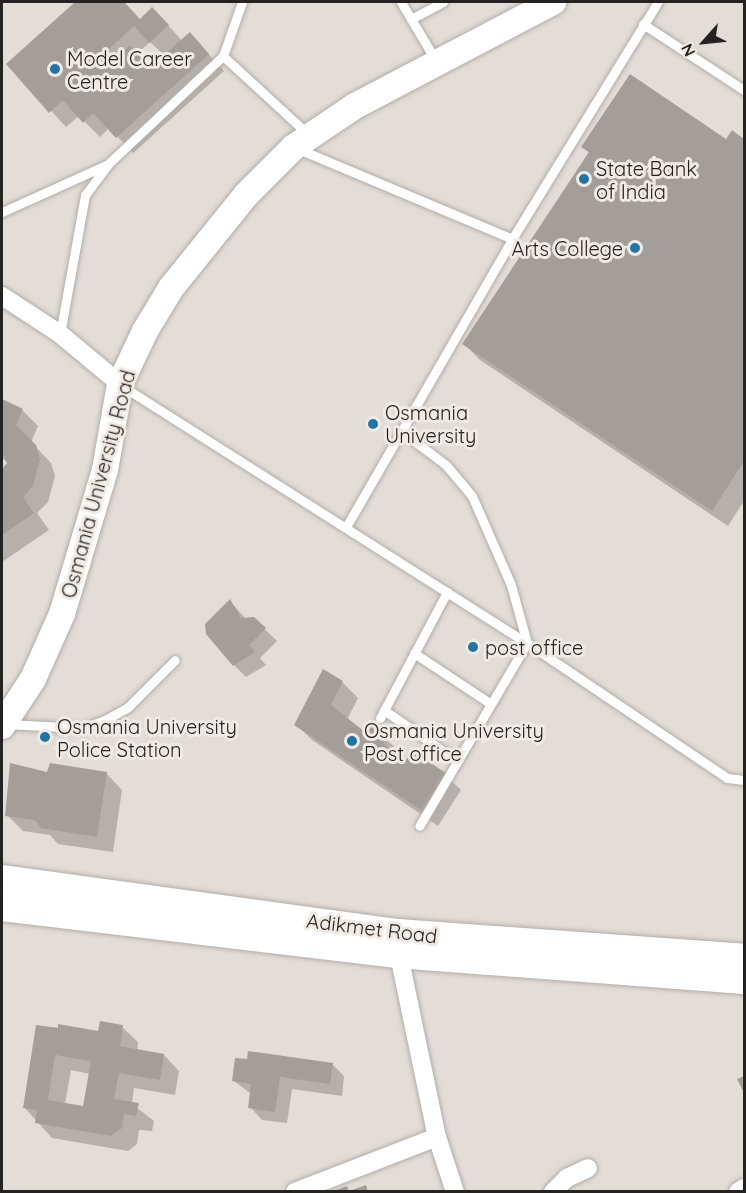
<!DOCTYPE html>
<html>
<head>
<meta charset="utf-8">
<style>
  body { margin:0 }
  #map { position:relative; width:746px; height:1193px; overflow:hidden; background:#e3ddd8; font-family:Quicksand,sans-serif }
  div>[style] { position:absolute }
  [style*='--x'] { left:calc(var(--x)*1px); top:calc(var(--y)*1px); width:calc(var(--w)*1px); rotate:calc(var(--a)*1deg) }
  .shadow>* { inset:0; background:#0003 }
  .building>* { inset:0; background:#a39e9a }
  .roads { filter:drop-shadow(0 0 2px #b2ada8) drop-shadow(0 0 2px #b2ada8) }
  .lane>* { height:9px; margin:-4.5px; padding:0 4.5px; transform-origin:4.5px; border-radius:4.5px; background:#fff }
  .street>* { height:18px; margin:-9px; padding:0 9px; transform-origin:9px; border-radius:9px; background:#fff }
  .secondary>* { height:26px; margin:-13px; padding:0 13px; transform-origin:13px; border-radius:13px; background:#fff }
  .primary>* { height:28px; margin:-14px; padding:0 14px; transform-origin:14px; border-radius:14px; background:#fff }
  .dots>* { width:16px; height:16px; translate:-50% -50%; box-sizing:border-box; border:3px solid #f0eae5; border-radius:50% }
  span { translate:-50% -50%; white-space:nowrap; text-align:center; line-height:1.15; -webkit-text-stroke:6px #f0eae5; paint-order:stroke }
  .poi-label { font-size:20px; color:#252322 }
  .left { translate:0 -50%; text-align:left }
  .right { translate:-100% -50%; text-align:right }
  .street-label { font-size:20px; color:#252322 }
  .frame { position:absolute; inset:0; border:3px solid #252322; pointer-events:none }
  .north { position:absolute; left:674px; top:12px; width:60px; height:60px; -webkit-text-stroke:4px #f0eae5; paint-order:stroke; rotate:243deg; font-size:16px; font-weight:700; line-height:24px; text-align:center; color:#252322 }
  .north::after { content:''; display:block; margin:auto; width:21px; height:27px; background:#252322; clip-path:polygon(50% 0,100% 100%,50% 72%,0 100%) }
</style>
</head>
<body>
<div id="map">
  <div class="shadow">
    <i style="clip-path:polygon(evenodd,78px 2px,124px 2px,140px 20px,168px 25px,182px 41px,205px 50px,224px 71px,133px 153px,109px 128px,100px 137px,79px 116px,66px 127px,8px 64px,78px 2px,150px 42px,165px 56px,151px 69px,137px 54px,150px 42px)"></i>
    <i style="clip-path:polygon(732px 132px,744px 141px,744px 501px,728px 526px,480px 360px,464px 344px,590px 154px,583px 147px,726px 141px)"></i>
    <i style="clip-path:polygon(2px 400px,22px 410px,38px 426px,31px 442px,51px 463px,55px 476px,48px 502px,37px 513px,49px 530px,2px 562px,2px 469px,9px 464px,2px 458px)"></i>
    <i style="clip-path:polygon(230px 601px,246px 619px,253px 618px,277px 641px,260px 658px,266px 665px,246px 677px,234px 665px)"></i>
    <i style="clip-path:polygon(342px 682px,358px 698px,347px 720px,365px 734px,371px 727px,403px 754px,400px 758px,445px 775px,461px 790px,438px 826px,312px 740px,296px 724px)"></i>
    <i style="clip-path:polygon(48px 773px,107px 774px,122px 790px,113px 852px,58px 844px,50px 835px,23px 831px,7px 815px)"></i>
    <i style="clip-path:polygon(evenodd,38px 1026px,99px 1032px,122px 1027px,138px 1042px,137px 1051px,164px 1055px,179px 1071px,175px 1095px,134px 1088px,132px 1104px,154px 1121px,152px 1131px,139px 1130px,137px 1144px,128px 1151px,52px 1138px,24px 1107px,38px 1026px,71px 1070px,90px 1074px,85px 1108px,65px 1104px,71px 1070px)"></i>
    <i style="clip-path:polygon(332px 1064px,344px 1076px,342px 1096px,292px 1089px,287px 1123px,262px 1120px,250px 1107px,251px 1094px,234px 1081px)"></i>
  </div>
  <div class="building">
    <i style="clip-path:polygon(75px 2px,124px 2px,140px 19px,152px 7px,169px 25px,149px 43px,134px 26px,95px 62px,102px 70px,130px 45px,150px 67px,190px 32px,209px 54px,116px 138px,93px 113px,83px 123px,63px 100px,49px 113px,6px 64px)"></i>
    <i style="clip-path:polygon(630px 74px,726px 139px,732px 130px,744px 139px,744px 461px,712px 511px,462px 344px,589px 152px,581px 147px)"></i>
    <i style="clip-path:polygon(2px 399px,23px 409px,16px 425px,36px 445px,40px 459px,33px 486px,23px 497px,34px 513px,2px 535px,2px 469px,7px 463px,2px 452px)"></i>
    <i style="clip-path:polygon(230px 599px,241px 618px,254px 617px,266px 628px,249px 645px,255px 652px,233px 666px,206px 634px,205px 624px)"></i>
    <i style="clip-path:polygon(323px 669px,343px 681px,331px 705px,365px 732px,370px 725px,388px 737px,383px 744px,406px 760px,412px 751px,446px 773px,422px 811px,294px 725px)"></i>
    <i style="clip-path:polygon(10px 763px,47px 772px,50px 763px,107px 772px,97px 837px,41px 828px,35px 820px,5px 816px)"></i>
    <i style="clip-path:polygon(evenodd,100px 1021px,123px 1025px,120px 1046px,164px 1054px,160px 1080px,119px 1073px,114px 1099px,139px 1103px,136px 1116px,124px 1114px,122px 1128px,111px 1136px,35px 1123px,37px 1110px,23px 1108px,36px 1025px,58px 1028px,58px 1024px,98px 1031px,100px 1021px,55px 1055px,91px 1061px,83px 1106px,48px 1100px,55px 1055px)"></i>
    <i style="clip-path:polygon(248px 1051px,333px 1063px,330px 1084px,280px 1077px,275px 1112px,248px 1108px,251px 1084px,232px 1081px,235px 1058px,247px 1059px)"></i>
    <i style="clip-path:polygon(744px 1076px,744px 1093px,737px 1079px)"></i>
    <i style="clip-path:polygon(366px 1185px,368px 1192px,349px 1192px,349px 1191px)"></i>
    <i style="clip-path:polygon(347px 1186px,349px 1192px,333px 1192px,333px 1191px)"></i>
  </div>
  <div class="roads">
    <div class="lane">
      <i style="--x:401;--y:2;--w:69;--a:59.3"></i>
      <i style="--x:411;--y:19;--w:36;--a:-28"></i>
      <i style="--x:643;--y:24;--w:121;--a:33.2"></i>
      <i style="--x:223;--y:56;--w:57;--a:-70.6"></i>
      <i style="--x:296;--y:148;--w:234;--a:22.8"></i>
      <i style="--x:2;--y:212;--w:114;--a:-24.3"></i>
      <i style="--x:60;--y:334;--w:141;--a:-79.8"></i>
      <i style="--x:85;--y:195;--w:39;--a:-53"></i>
      <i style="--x:108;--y:164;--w:158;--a:-43.2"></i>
      <i style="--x:223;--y:56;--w:117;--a:42.6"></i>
      <i style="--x:122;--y:386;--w:480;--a:32.4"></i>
      <i style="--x:527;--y:643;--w:241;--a:34"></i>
      <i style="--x:727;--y:778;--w:17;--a:7"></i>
      <i style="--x:401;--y:431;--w:56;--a:37.1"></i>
      <i style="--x:446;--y:465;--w:40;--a:50"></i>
      <i style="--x:472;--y:496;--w:97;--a:66.3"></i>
      <i style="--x:511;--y:585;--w:60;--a:74.6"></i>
      <i style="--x:527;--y:643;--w:212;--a:120.5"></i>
      <i style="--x:346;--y:527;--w:332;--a:-60"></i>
      <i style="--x:512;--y:239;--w:278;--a:-58.4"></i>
      <i style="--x:414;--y:653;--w:92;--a:33.5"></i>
      <i style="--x:384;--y:710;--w:89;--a:34.9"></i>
      <i style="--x:380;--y:718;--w:143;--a:-62"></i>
      <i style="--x:6;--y:724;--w:77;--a:3"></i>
      <i style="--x:83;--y:728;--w:23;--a:-20"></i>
      <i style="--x:105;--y:720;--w:26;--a:-29"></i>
      <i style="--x:128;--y:707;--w:66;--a:-45"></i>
    </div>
    <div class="street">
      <i style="--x:2;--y:296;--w:69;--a:33.2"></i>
      <i style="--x:60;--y:334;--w:78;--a:39.8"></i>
      <i style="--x:397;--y:946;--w:195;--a:78.2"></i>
      <i style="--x:437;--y:1137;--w:58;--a:71.9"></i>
      <i style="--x:295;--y:1192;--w:152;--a:-21.2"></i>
      <i style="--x:553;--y:1192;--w:20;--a:-45"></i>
      <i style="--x:567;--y:1178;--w:23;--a:-25"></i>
      <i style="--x:738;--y:1192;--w:7;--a:-34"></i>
    </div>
    <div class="secondary">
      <i style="--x:2;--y:726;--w:56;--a:-56.6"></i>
      <i style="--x:33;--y:679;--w:71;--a:-66"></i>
      <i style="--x:62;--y:614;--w:150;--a:-73.4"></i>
      <i style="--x:105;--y:470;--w:87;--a:-80.1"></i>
      <i style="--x:120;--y:384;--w:59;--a:-64.7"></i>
      <i style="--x:145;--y:331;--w:50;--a:-58.8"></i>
      <i style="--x:171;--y:288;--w:119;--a:-51.1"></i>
      <i style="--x:246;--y:195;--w:68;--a:-45"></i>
      <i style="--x:294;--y:147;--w:73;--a:-33.9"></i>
      <i style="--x:355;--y:106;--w:224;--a:-27.7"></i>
    </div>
    <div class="primary">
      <i style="--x:2;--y:879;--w:400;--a:7.8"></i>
      <i style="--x:398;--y:933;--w:347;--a:4.1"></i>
      <i style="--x:2;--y:907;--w:398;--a:6.8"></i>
      <i style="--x:397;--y:954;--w:348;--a:4.3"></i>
    </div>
  </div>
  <div class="dots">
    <i style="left:55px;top:69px;background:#2573a5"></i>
    <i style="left:584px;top:179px;background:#2573a5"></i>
    <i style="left:635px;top:248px;background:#2573a5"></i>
    <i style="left:373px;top:424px;background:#2573a5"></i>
    <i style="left:473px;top:647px;background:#2573a5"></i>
    <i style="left:45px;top:737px;background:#2573a5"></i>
    <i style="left:352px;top:741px;background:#2573a5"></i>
  </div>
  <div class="poi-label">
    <span class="left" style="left:67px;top:70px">Model Career<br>Centre</span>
    <span class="left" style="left:596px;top:180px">State Bank<br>of India</span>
    <span class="right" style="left:623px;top:248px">Arts College</span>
    <span class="left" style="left:385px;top:424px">Osmania<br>University</span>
    <span class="left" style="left:485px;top:647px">post office</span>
    <span class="left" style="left:57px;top:738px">Osmania University<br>Police Station</span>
    <span class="left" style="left:364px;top:742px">Osmania University<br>Post office</span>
  </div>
  <div class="street-label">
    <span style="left:98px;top:484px;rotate:-75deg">Osmania University Road</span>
    <span style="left:372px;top:928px;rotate:7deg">Adikmet Road</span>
  </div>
  <div class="frame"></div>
  <div class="north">N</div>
</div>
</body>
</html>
